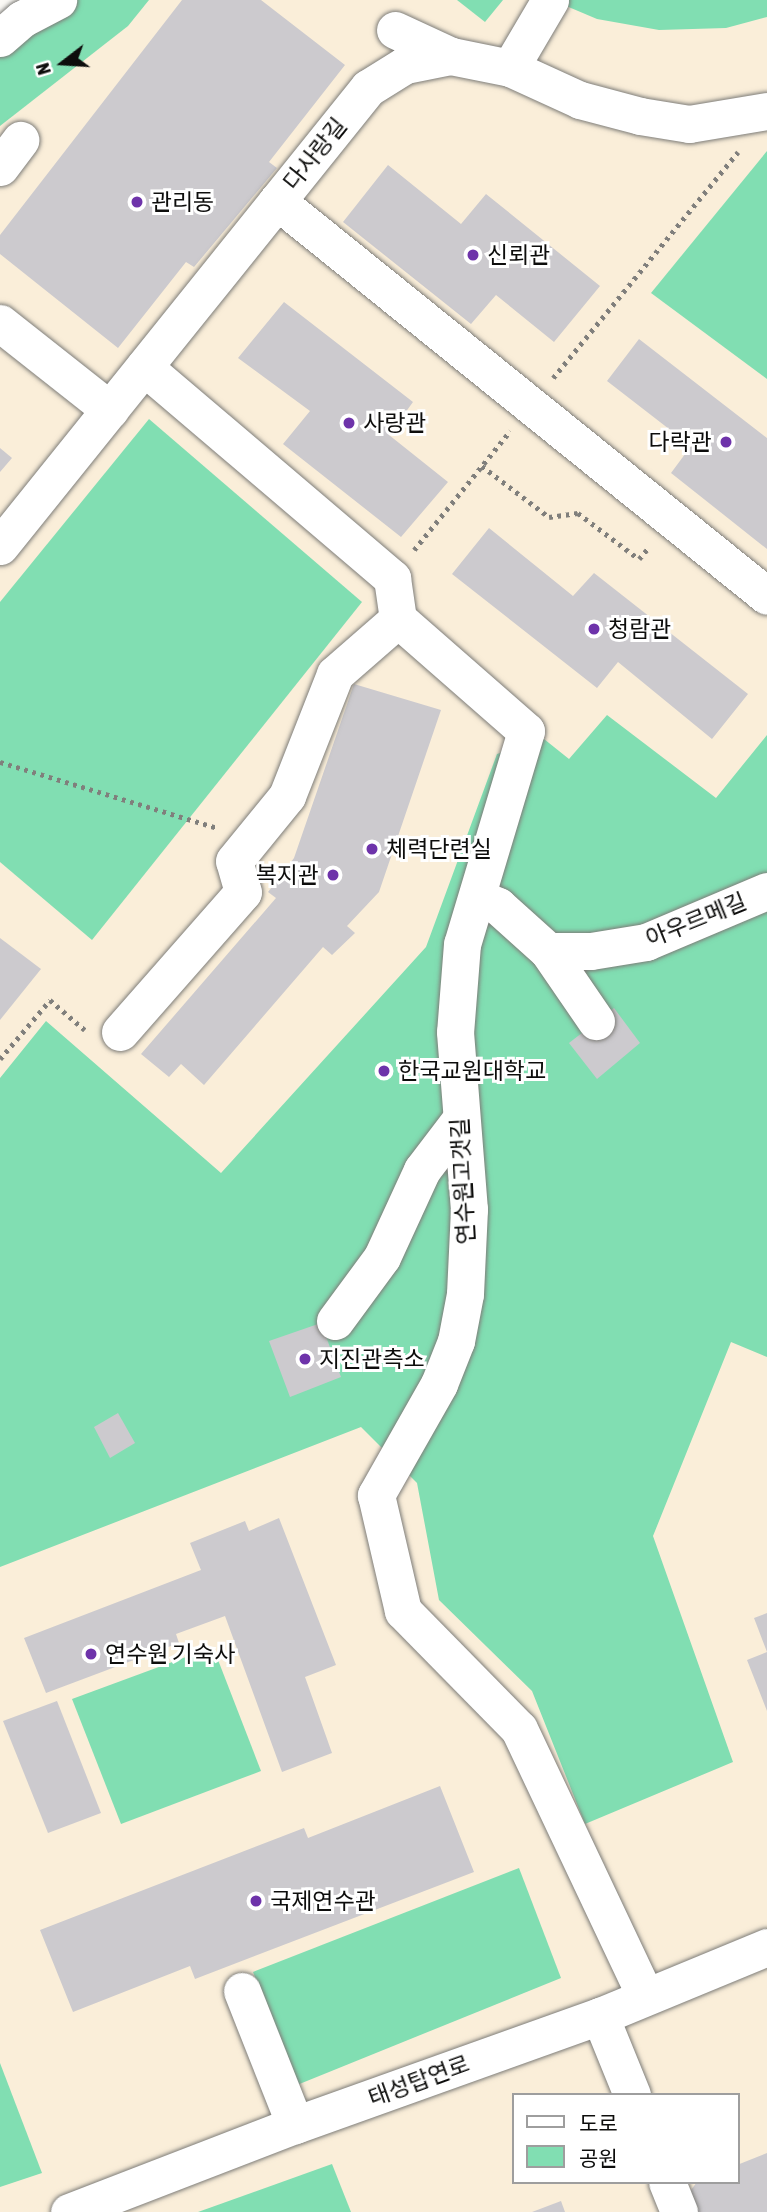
<!DOCTYPE html>
<html>
<head>
<meta charset="utf-8">
<style>
  body { margin:0 }
  #map { position:relative; width:767px; height:2212px; overflow:hidden; background:#fbf9f5; font-family:"Asap Condensed","Noto Sans KR",sans-serif }
  div>[style] { position:absolute }
  [style*='--x'] { left:calc(var(--x)*1px); top:calc(var(--y)*1px); width:calc(var(--w)*1px); rotate:calc(var(--a)*1deg) }
  .education>* { inset:0; background:#faeed9 }
  .green>* { inset:0; background:#81deb2 }
  .building>* { inset:0; background:#cccace }
  .path>* { height:4.5px; margin-top:-2.25px; transform-origin:0; background:repeating-linear-gradient(90deg,#807f7c 0 3.5px,transparent 0 8.5px) }
  .roads { filter:drop-shadow(0 0 2px #7e7d79) drop-shadow(0 0 2px #7e7d79) }
  .minor>* { height:37px; margin:-18.5px; padding:0 18.5px; transform-origin:18.5px; border-radius:18.5px; background:#fff }
  .dots>* { width:19px; height:19px; translate:-50% -50%; box-sizing:border-box; border:4px solid #fff; border-radius:50% }
  span { translate:-50% -50%; white-space:nowrap; text-align:center; line-height:1.15; -webkit-text-stroke:6px #fff; paint-order:stroke }
  .street-label { font-size:23px; color:#0d0d0c }
  .poi-label { font-size:23px; color:#0d0d0c }
  .left { translate:0 -50%; text-align:left }
  .right { translate:-100% -50%; text-align:right }
  .legend { position:absolute; left:512px; top:2093px; width:228px; height:91px; box-sizing:border-box; background:#fff; border:2px solid #9e9e9e; margin:0; padding:9px 12px; list-style:none; font-size:21px; color:#0d0d0c }
  .legend li { display:flex; align-items:center; gap:14px; height:35px }
  .legend b { width:35px; border:2px solid #9e9e9e }
  .north { position:absolute; left:28px; top:28px; width:70px; height:70px; -webkit-text-stroke:5px #fff; paint-order:stroke; rotate:253deg; font-size:19px; font-weight:700; line-height:28px; text-align:center; color:#0d0d0c }
  .north::after { content:''; display:block; margin:auto; width:24px; height:32px; background:#0d0d0c; clip-path:polygon(50% 0,100% 100%,50% 72%,0 100%) }
</style>
</head>
<body>
<div id="map">
  <div class="education">
    <i style="clip-path:polygon(evenodd,20px 0,767px 0,767px 2212px,0 2212px,0 26px,20px 0,513px 2095px,737px 2095px,737px 2182px,513px 2182px,513px 2095px)"></i>
  </div>
  <div class="green">
    <i style="clip-path:polygon(67px 0,149px 0,128px 26px,0 126px,0 48px)"></i>
    <i style="clip-path:polygon(457px 0,503px 0,485px 22px)"></i>
    <i style="clip-path:polygon(552px 0,767px 0,767px 17px,726px 28px,659px 30px,597px 19px)"></i>
    <i style="clip-path:polygon(767px 151px,767px 379px,651px 293px)"></i>
    <i style="clip-path:polygon(149px 419px,362px 602px,92px 940px,0 862px,0 602px)"></i>
    <i style="clip-path:polygon(607px 715px,716px 798px,767px 735px,767px 1357px,731px 1342px,653px 1536px,733px 1762px,585px 1824px,532px 1691px,439px 1600px,417px 1483px,361px 1427px,0 1567px,0 1078px,46px 1021px,221px 1173px,426px 947px,497px 754px,544px 739px,569px 759px)"></i>
    <i style="clip-path:polygon(213px 1647px,261px 1771px,121px 1824px,72px 1699px)"></i>
    <i style="clip-path:polygon(519px 1868px,561px 1978px,297px 2085px,253px 1972px)"></i>
    <i style="clip-path:polygon(0 2063px,42px 2173px,0 2187px)"></i>
    <i style="clip-path:polygon(332px 2164px,351px 2212px,198px 2212px)"></i>
  </div>
  <div class="building">
    <i style="clip-path:polygon(182px 0,261px 0,345px 65px,269px 162px,277px 168px,194px 267px,186px 262px,118px 348px,0 254px,0 235px)"></i>
    <i style="clip-path:polygon(388px 165px,461px 224px,486px 194px,600px 286px,554px 342px,496px 295px,471px 324px,343px 222px)"></i>
    <i style="clip-path:polygon(284px 302px,413px 402px,389px 435px,448px 482px,401px 537px,283px 444px,310px 411px,238px 358px)"></i>
    <i style="clip-path:polygon(639px 339px,767px 438px,767px 549px,671px 473px,691px 446px,607px 381px)"></i>
    <i style="clip-path:polygon(0 448px,12px 458px,0 472px)"></i>
    <i style="clip-path:polygon(489px 528px,573px 596px,594px 573px,748px 694px,712px 739px,618px 662px,597px 688px,452px 574px)"></i>
    <i style="clip-path:polygon(354px 684px,441px 710px,379px 892px,347px 926px,355px 933px,332px 955px,323px 947px,204px 1085px,181px 1064px,169px 1077px,141px 1054px,276px 898px,268px 892px,294px 858px)"></i>
    <i style="clip-path:polygon(0 938px,41px 969px,0 1020px)"></i>
    <i style="clip-path:polygon(614px 1008px,640px 1043px,597px 1079px,569px 1043px)"></i>
    <i style="clip-path:polygon(321px 1323px,341px 1377px,290px 1397px,269px 1341px)"></i>
    <i style="clip-path:polygon(118px 1413px,135px 1443px,110px 1458px,94px 1427px)"></i>
    <i style="clip-path:polygon(279px 1518px,336px 1665px,305px 1677px,332px 1753px,282px 1772px,225px 1616px,176px 1634px,179px 1643px,46px 1693px,24px 1638px,201px 1570px,190px 1543px,245px 1521px,249px 1531px)"></i>
    <i style="clip-path:polygon(767px 1613px,767px 1711px,747px 1660px,767px 1652px,754px 1618px)"></i>
    <i style="clip-path:polygon(57px 1701px,101px 1813px,48px 1833px,3px 1721px)"></i>
    <i style="clip-path:polygon(440px 1786px,474px 1872px,195px 1979px,190px 1966px,73px 2012px,40px 1930px,304px 1828px,308px 1838px)"></i>
    <i style="clip-path:polygon(767px 2153px,767px 2212px,694px 2212px,691px 2190px,697px 2182px,737px 2182px,737px 2165px)"></i>
    <i style="clip-path:polygon(561px 2201px,565px 2212px,532px 2212px)"></i>
  </div>
  <div class="path">
    <i style="--x:553;--y:378;--w:292;--a:-50.7"></i>
    <i style="--x:482;--y:466;--w:84;--a:37.3"></i>
    <i style="--x:549;--y:517;--w:29;--a:-8"></i>
    <i style="--x:578;--y:513;--w:76;--a:37"></i>
    <i style="--x:639;--y:559;--w:16;--a:-50"></i>
    <i style="--x:414;--y:550;--w:153;--a:-51.1"></i>
    <i style="--x:0;--y:762;--w:227;--a:16.9"></i>
    <i style="--x:0;--y:1059;--w:77;--a:-49.7"></i>
    <i style="--x:50;--y:1000;--w:46;--a:40.6"></i>
  </div>
  <div class="roads">
    <div class="minor">
      <i style="--x:395;--y:30;--w:62;--a:24.9"></i>
      <i style="--x:0;--y:38;--w:29;--a:-41"></i>
      <i style="--x:22;--y:19;--w:41;--a:-27.8"></i>
      <i style="--x:510;--y:68;--w:79;--a:-59.5"></i>
      <i style="--x:0;--y:167;--w:34;--a:-53"></i>
      <i style="--x:277;--y:201;--w:629;--a:38.87"></i>
      <i style="--x:0;--y:323;--w:140;--a:38.3"></i>
      <i style="--x:144;--y:367;--w:326;--a:40.4"></i>
      <i style="--x:392;--y:578;--w:41;--a:81.7"></i>
      <i style="--x:398;--y:619;--w:170;--a:41.2"></i>
      <i style="--x:526;--y:731;--w:222;--a:106.7"></i>
      <i style="--x:462;--y:944;--w:88;--a:94.5"></i>
      <i style="--x:455;--y:1032;--w:178;--a:85.5"></i>
      <i style="--x:469;--y:1209;--w:85;--a:92.7"></i>
      <i style="--x:465;--y:1294;--w:48;--a:100.8"></i>
      <i style="--x:456;--y:1341;--w:46;--a:111.6"></i>
      <i style="--x:439;--y:1384;--w:128;--a:119.6"></i>
      <i style="--x:376;--y:1495;--w:119;--a:76.9"></i>
      <i style="--x:403;--y:1611;--w:165;--a:45.5"></i>
      <i style="--x:519;--y:1729;--w:295;--a:64.7"></i>
      <i style="--x:0;--y:546;--w:588;--a:-51.22"></i>
      <i style="--x:368;--y:88;--w:44;--a:-31.9"></i>
      <i style="--x:405;--y:65;--w:47;--a:-11.1"></i>
      <i style="--x:451;--y:56;--w:60;--a:11.5"></i>
      <i style="--x:510;--y:68;--w:77;--a:24.6"></i>
      <i style="--x:580;--y:100;--w:62;--a:14.9"></i>
      <i style="--x:640;--y:116;--w:50;--a:9.3"></i>
      <i style="--x:689;--y:124;--w:79;--a:-9.5"></i>
      <i style="--x:477;--y:897;--w:23;--a:23"></i>
      <i style="--x:498;--y:906;--w:67;--a:42"></i>
      <i style="--x:548;--y:951;--w:43;--a:0"></i>
      <i style="--x:591;--y:951;--w:56;--a:-9.3"></i>
      <i style="--x:646;--y:942;--w:131;--a:-22.9"></i>
      <i style="--x:548;--y:951;--w:85;--a:55.6"></i>
      <i style="--x:120;--y:1032;--w:186;--a:-48.7"></i>
      <i style="--x:243;--y:892;--w:32;--a:-106"></i>
      <i style="--x:234;--y:861;--w:84;--a:-50.8"></i>
      <i style="--x:287;--y:796;--w:131;--a:-68.5"></i>
      <i style="--x:335;--y:674;--w:84;--a:-41.1"></i>
      <i style="--x:335;--y:1321;--w:79;--a:-53.7"></i>
      <i style="--x:382;--y:1257;--w:96;--a:-65.3"></i>
      <i style="--x:422;--y:1170;--w:63;--a:-52.8"></i>
      <i style="--x:242;--y:1991;--w:144;--a:68.4"></i>
      <i style="--x:600;--y:2016;--w:85;--a:67.9"></i>
      <i style="--x:667;--y:2182;--w:32;--a:68"></i>
      <i style="--x:69;--y:2212;--w:242;--a:-21.1"></i>
      <i style="--x:295;--y:2125;--w:324;--a:-19.7"></i>
      <i style="--x:600;--y:2016;--w:181;--a:-22.4"></i>
    </div>
  </div>
  <div class="dots">
    <i style="left:137px;top:202px;background:#6e33aa"></i>
    <i style="left:473px;top:255px;background:#6e33aa"></i>
    <i style="left:349px;top:423px;background:#6e33aa"></i>
    <i style="left:726px;top:442px;background:#6e33aa"></i>
    <i style="left:594px;top:629px;background:#6e33aa"></i>
    <i style="left:372px;top:849px;background:#6e33aa"></i>
    <i style="left:333px;top:875px;background:#6e33aa"></i>
    <i style="left:384px;top:1071px;background:#6e33aa"></i>
    <i style="left:305px;top:1359px;background:#6e33aa"></i>
    <i style="left:91px;top:1654px;background:#6e33aa"></i>
    <i style="left:256px;top:1901px;background:#6e33aa"></i>
  </div>
  <div class="street-label">
    <span style="left:315px;top:154px;rotate:-51deg">다사랑길</span>
    <span style="left:696px;top:920px;rotate:-22deg">아우르메길</span>
    <span style="left:463px;top:1181px;rotate:-93deg">연수원고갯길</span>
    <span style="left:419px;top:2081px;rotate:-20deg">태성탑연로</span>
  </div>
  <div class="poi-label">
    <span class="left" style="left:151px;top:202px">관리동</span>
    <span class="left" style="left:487px;top:255px">신뢰관</span>
    <span class="left" style="left:363px;top:423px">사랑관</span>
    <span class="right" style="left:712px;top:442px">다락관</span>
    <span class="left" style="left:608px;top:629px">청람관</span>
    <span class="left" style="left:386px;top:849px">체력단련실</span>
    <span class="right" style="left:319px;top:875px">복지관</span>
    <span class="left" style="left:398px;top:1071px">한국교원대학교</span>
    <span class="left" style="left:319px;top:1359px">지진관측소</span>
    <span class="left" style="left:105px;top:1654px">연수원 기숙사</span>
    <span class="left" style="left:270px;top:1901px">국제연수관</span>
  </div>
  <ul class="legend">
  <li><b style="height:9px;background:#fff"></b>도로</li>
  <li><b style="height:19px;background:#81deb2"></b>공원</li>
  </ul>
  <div class="north">N</div>
</div>
</body>
</html>
